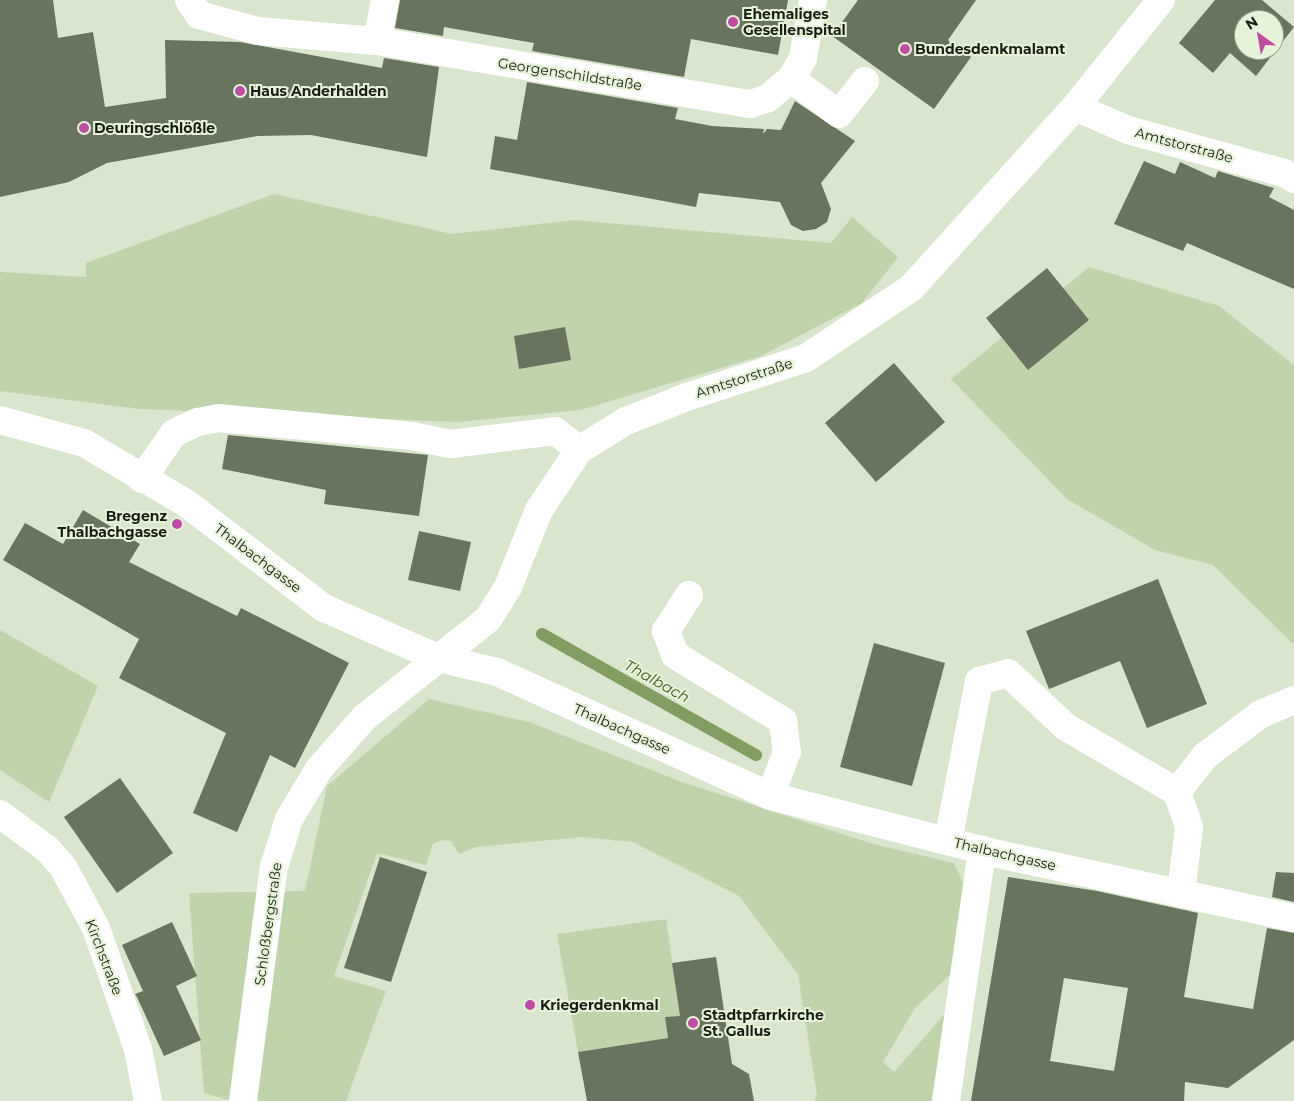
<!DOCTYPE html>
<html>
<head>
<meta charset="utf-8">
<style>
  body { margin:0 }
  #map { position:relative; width:1294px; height:1101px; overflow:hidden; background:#d9e5cc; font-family:Montserrat,sans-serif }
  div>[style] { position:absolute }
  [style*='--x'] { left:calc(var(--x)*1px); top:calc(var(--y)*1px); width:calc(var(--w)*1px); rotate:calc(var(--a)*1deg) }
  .green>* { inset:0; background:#c0d4ab }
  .stream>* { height:12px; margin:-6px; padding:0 6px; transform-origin:6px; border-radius:6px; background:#829d61 }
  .building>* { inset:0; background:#69745e }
  .minor>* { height:28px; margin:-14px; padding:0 14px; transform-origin:14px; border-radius:14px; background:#fff }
  .dots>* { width:14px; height:14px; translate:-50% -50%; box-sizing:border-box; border:2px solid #e6f3d9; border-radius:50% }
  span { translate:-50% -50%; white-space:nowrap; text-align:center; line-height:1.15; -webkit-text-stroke:4px #e6f3d9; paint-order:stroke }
  .poi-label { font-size:14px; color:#191d14; font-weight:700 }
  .left { translate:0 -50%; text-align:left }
  .right { translate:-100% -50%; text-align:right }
  .street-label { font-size:14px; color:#191d14 }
  .water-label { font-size:15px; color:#405a19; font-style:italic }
  .north { position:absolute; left:1234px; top:10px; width:50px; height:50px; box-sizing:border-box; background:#e6f3d9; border:1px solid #949d8a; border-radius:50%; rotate:328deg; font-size:14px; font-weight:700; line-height:20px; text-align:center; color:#191d14 }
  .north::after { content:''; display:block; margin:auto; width:18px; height:22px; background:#c04ba2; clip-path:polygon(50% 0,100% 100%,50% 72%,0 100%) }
</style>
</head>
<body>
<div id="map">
  <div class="green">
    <i style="clip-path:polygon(274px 194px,452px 234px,575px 220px,831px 243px,852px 217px,898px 257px,862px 303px,761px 356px,581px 410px,458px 422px,139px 409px,0 391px,0 272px,86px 277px,86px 263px)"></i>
    <i style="clip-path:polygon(1089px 267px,1219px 306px,1294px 365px,1294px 645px,1213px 565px,1155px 550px,1067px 499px,951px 379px)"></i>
    <i style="clip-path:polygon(0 630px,98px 686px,49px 802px,0 770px)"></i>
    <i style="clip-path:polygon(429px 699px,529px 722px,682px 782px,873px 844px,954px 863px,967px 891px,952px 973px,915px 1008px,883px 1062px,894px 1072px,958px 999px,931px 1101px,814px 1101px,817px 1095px,798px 974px,739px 896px,633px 842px,582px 837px,476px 847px,459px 854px,451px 841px,442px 840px,433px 844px,426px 865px,377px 853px,334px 976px,386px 991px,346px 1101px,232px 1101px,204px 1093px,189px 893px,305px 891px,327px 786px)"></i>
    <i style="clip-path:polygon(666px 919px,680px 1016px,665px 1017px,668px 1038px,578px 1052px,557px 934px)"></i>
  </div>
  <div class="stream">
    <i style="--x:542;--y:634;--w:246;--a:29.5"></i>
  </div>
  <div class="building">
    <i style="clip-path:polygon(0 0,53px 0,58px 38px,93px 32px,105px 107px,166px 98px,165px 40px,240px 42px,382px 68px,384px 58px,439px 67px,427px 157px,311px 135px,257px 136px,107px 163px,69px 182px,0 197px)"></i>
    <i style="clip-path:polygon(400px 0,788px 0,778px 55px,691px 39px,684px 77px,532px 51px,534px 43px,444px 27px,443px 36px,395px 28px)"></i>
    <i style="clip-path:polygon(858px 0,976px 0,948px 40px,971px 57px,934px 109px,832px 36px)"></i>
    <i style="clip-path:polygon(evenodd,1215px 0,1262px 0,1294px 27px,1256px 76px,1230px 53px,1213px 73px,1179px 43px,1215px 0,1244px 20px,1274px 20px,1274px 50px,1244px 50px,1244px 20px)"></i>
    <i style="clip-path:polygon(527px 82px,678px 108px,675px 119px,712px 126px,764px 129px,763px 134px,767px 129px,781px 130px,795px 101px,855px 141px,821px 183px,831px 209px,827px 222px,816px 229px,803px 231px,791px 225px,780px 202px,699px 193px,696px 207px,490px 169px,495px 136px,517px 140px)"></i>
    <i style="clip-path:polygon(1144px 161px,1175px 174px,1180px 162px,1215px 178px,1218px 171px,1274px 188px,1269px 197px,1294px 210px,1294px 289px,1187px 243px,1183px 251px,1114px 224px)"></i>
    <i style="clip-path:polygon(1047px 268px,1089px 320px,1028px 370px,986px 318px)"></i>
    <i style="clip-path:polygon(565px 327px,571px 360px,519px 369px,514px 336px)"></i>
    <i style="clip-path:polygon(894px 363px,945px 422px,876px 482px,825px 423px)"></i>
    <i style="clip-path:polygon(228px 435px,428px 455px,419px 516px,324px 504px,326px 490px,222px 469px)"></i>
    <i style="clip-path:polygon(83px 510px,140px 544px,129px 562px,237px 616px,241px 608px,349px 663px,295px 768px,270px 755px,237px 832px,193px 813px,226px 733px,119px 678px,139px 639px,3px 560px,25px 523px,63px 544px)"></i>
    <i style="clip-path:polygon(419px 531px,471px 542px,460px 591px,408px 580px)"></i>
    <i style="clip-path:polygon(1158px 579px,1207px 704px,1147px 728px,1120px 661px,1049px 689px,1026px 631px)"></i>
    <i style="clip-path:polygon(874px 643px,945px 663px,912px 786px,840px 767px)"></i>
    <i style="clip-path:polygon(120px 778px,173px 853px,117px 893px,64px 817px)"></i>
    <i style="clip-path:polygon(380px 857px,427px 872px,391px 982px,344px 968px)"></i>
    <i style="clip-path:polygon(1276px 872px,1294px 873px,1294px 902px,1272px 897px)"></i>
    <i style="clip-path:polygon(evenodd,1008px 877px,1097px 891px,1198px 913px,1184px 997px,1253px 1009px,1267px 928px,1294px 933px,1294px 1040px,1228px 1088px,1185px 1082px,1184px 1101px,971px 1101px,1008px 877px,1064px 978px,1128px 988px,1114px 1071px,1050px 1061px,1064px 978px)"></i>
    <i style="clip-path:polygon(172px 922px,197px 976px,176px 986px,201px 1040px,164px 1056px,137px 997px,135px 994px,143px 991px,122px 945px)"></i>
    <i style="clip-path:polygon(716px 957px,732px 1064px,749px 1074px,754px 1101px,587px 1101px,578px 1052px,668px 1038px,665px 1017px,680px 1016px,672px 963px)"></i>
  </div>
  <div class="minor">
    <i style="--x:189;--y:0;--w:18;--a:56"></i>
    <i style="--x:199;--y:15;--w:61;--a:15.2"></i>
    <i style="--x:258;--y:31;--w:119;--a:4.8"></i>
    <i style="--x:377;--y:41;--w:379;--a:9.6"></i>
    <i style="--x:751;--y:104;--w:18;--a:-19"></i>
    <i style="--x:768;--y:98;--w:30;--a:-40"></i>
    <i style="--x:791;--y:79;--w:24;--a:-60"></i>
    <i style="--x:803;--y:58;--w:59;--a:-80.2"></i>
    <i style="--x:377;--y:41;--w:42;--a:-79"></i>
    <i style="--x:791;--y:79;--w:59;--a:36.1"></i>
    <i style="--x:839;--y:114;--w:42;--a:-51.8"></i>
    <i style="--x:1075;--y:107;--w:58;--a:23.5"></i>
    <i style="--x:1128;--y:130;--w:162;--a:15.4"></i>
    <i style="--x:1284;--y:173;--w:12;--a:31"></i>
    <i style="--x:0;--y:420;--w:87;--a:15.3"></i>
    <i style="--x:84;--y:443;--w:118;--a:30.5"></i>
    <i style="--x:186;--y:503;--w:173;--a:37.3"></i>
    <i style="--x:324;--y:608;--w:124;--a:23.7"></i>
    <i style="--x:438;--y:658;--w:61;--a:13.3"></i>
    <i style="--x:497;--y:672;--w:300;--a:24.4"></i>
    <i style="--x:770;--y:796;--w:235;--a:14.3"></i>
    <i style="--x:998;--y:854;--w:303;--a:12.2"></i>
    <i style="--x:142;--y:479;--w:56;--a:-55.2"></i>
    <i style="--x:174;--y:433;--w:26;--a:-25"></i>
    <i style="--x:198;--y:422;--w:20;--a:-11"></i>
    <i style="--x:218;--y:418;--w:195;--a:5.3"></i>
    <i style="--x:412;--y:436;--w:40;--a:12"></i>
    <i style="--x:451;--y:444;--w:105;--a:-7.1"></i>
    <i style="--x:555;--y:431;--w:31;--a:38"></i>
    <i style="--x:689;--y:595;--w:43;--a:122.6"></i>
    <i style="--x:666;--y:631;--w:26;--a:69"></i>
    <i style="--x:675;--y:655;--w:127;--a:31.4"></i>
    <i style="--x:783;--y:721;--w:31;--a:83"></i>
    <i style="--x:787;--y:752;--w:47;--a:111.1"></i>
    <i style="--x:1177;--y:792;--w:46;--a:-52.1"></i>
    <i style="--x:1205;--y:756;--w:70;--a:-36.9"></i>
    <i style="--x:1261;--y:714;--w:36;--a:-23"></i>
    <i style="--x:0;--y:814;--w:59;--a:36.7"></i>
    <i style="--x:47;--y:849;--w:24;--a:48"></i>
    <i style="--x:63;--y:867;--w:69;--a:61.6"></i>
    <i style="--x:96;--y:928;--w:128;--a:70.9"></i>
    <i style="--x:138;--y:1049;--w:53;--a:79.1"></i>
    <i style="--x:948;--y:841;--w:163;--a:-79"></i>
    <i style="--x:979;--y:681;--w:30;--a:-15"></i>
    <i style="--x:1008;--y:673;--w:79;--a:43"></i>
    <i style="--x:1066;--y:727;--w:129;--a:30.4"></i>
    <i style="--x:1177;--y:792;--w:37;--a:71"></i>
    <i style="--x:1189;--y:827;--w:66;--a:96.9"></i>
    <i style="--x:243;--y:1101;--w:236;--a:-82.5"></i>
    <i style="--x:274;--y:867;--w:50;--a:-72.6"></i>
    <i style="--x:289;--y:819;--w:58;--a:-59"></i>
    <i style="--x:319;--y:769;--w:69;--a:-48.5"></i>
    <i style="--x:365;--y:717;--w:157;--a:-38.5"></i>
    <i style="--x:488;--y:619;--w:38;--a:-58"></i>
    <i style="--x:508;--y:587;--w:83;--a:-68.1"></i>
    <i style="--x:539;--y:510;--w:72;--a:-56.3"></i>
    <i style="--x:579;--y:450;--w:55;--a:-31.7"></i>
    <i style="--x:626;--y:421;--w:66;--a:-21.5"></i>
    <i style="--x:687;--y:397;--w:125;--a:-18.1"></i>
    <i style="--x:806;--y:358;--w:126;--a:-33.7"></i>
    <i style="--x:911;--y:288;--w:244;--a:-47.8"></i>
    <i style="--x:1075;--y:107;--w:137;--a:-51.2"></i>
    <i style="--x:946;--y:1101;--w:254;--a:-81.8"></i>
  </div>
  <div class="dots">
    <i style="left:733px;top:22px;background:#c04ba2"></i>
    <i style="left:905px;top:49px;background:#c04ba2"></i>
    <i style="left:240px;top:91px;background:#c04ba2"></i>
    <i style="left:84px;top:128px;background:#c04ba2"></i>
    <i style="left:177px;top:524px;background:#c04ba2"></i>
    <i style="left:530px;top:1005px;background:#c04ba2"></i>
    <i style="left:693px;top:1023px;background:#c04ba2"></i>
  </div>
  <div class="poi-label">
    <span class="left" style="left:743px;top:22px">Ehemaliges<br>Gesellenspital</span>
    <span class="left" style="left:915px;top:49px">Bundesdenkmalamt</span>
    <span class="left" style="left:250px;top:91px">Haus Anderhalden</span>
    <span class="left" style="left:94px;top:128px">Deuringschlößle</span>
    <span class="right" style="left:167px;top:524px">Bregenz<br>Thalbachgasse</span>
    <span class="left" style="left:540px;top:1005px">Kriegerdenkmal</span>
    <span class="left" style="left:703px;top:1023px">Stadtpfarrkirche<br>St. Gallus</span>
  </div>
  <div class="street-label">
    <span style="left:570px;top:74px;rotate:9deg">Georgenschildstraße</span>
    <span style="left:1184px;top:145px;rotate:15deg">Amtstorstraße</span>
    <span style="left:744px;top:378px;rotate:-18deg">Amtstorstraße</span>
    <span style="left:258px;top:558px;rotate:37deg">Thalbachgasse</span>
    <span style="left:622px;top:729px;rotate:24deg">Thalbachgasse</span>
    <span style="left:1005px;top:854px;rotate:13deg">Thalbachgasse</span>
    <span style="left:268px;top:924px;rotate:-82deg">Schloßbergstraße</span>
    <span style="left:104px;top:957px;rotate:69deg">Kirchstraße</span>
  </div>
  <div class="water-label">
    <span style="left:657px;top:681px;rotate:29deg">Thalbach</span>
  </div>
  <div class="north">N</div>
</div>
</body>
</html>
